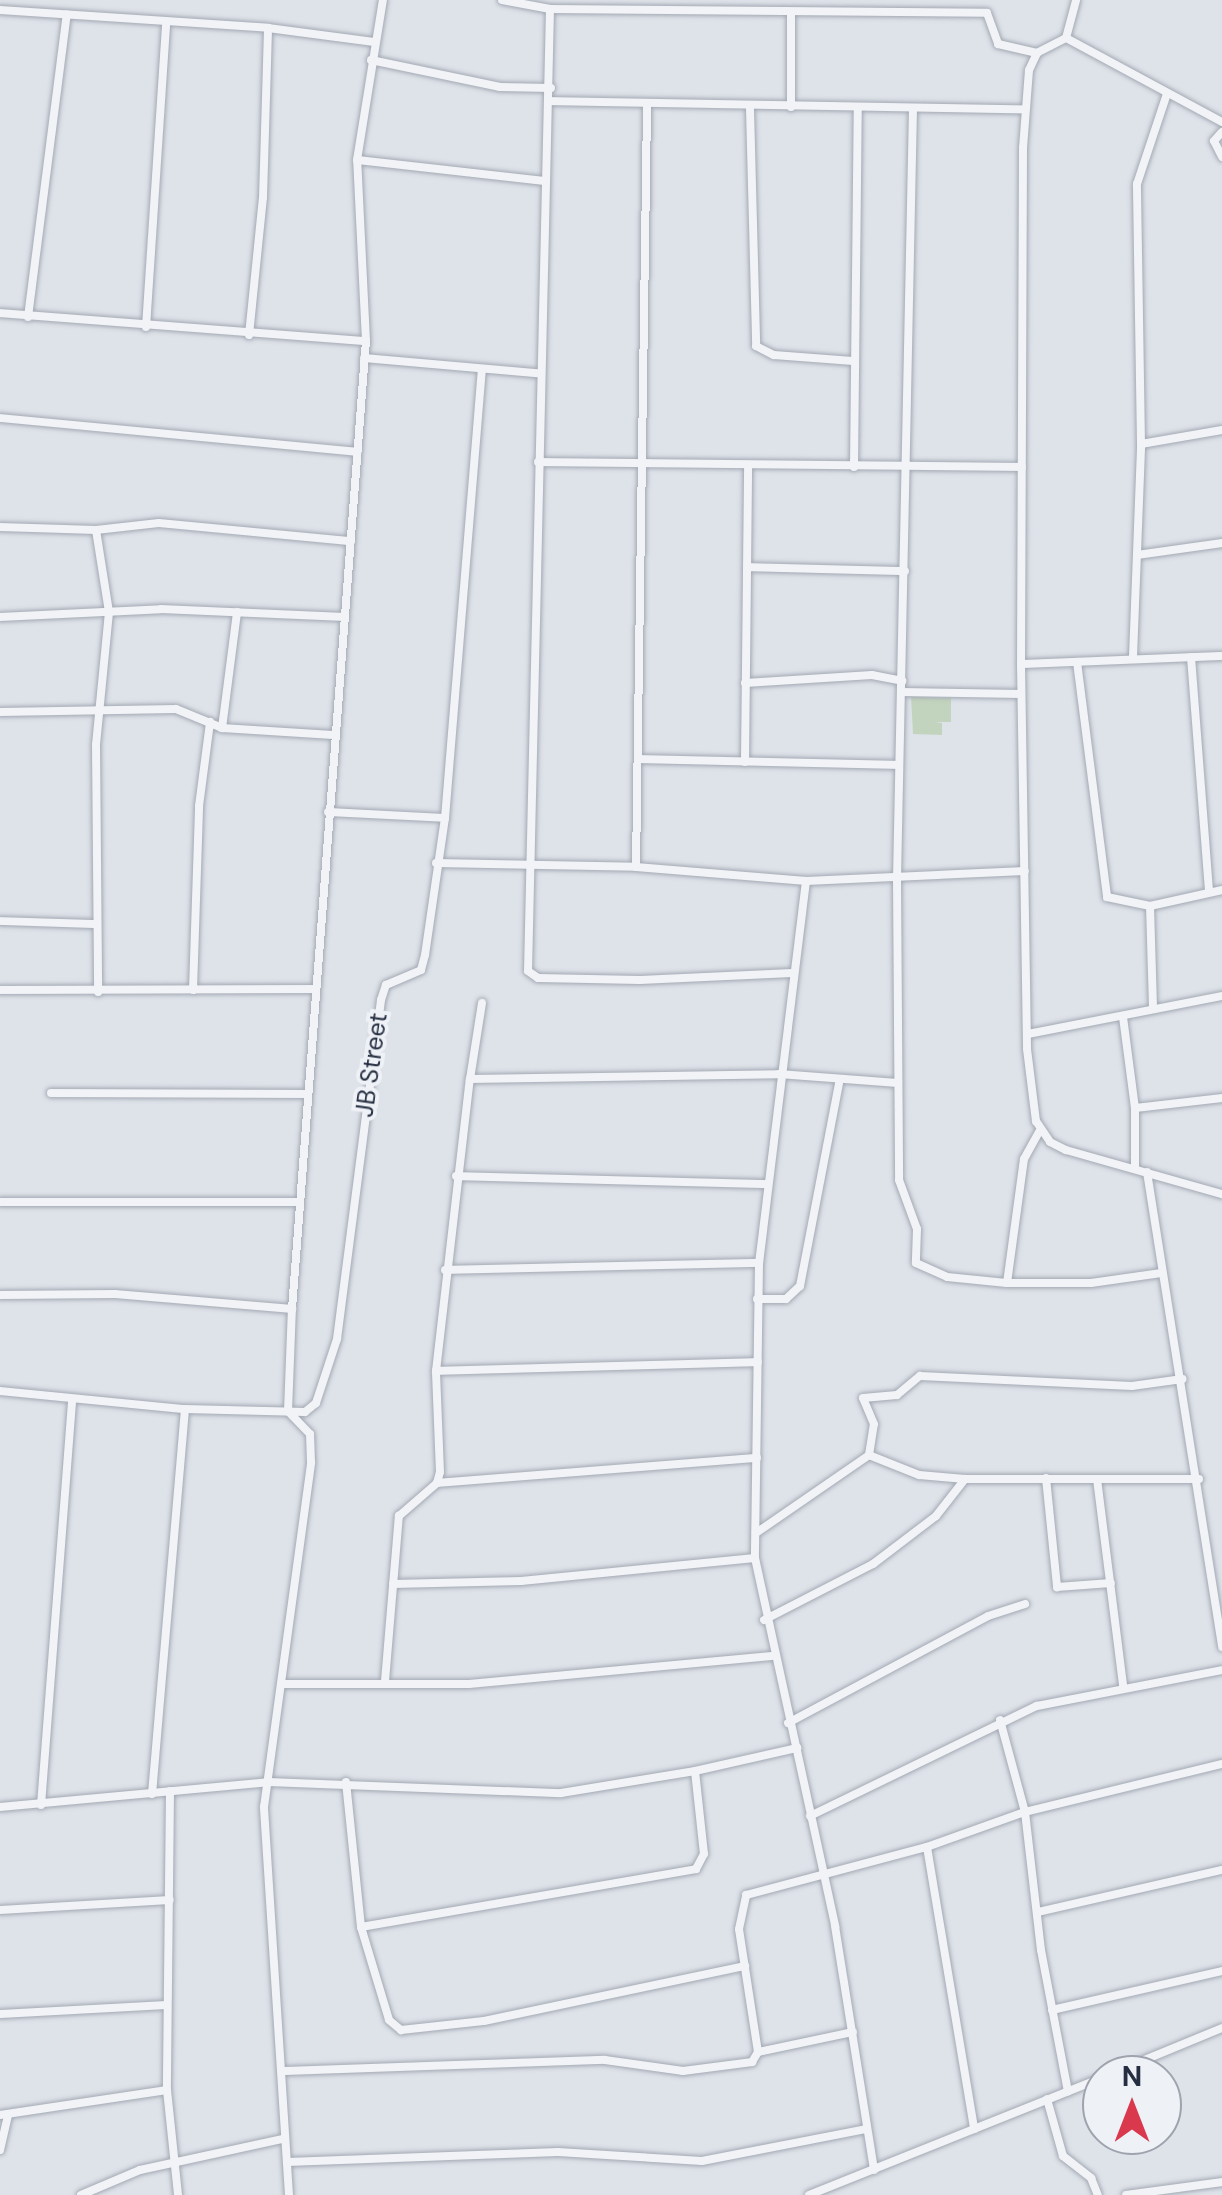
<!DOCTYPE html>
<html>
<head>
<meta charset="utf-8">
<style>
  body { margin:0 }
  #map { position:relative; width:1222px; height:2195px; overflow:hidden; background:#dee2e9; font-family:"DM Sans",sans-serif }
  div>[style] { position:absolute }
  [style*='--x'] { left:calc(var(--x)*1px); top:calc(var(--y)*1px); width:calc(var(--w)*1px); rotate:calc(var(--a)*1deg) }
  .green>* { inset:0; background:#c3d4be }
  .roads { filter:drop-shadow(0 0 2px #a3a9b3) drop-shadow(0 0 2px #a3a9b3) }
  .street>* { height:8px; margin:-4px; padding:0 4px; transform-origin:4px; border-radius:4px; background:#f1f3f7 }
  span { translate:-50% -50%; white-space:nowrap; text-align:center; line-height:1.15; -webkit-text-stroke:8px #eef1f6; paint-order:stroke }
  .street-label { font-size:25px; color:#262f41 }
  .north { position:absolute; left:1082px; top:2055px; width:100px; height:100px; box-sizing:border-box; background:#eef1f6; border:2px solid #9ea3ae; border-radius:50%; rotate:0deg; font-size:28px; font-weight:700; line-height:40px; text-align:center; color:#262f41 }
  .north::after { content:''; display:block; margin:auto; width:35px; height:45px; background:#d9384d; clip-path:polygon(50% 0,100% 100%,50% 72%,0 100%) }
</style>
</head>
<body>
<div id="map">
  <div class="green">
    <i style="clip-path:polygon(911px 697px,951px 698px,951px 722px,935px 722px,942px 723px,942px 735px,913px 734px)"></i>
  </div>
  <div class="roads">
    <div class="street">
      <i style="--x:502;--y:0;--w:49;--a:10.6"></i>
      <i style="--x:550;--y:9;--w:437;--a:0.5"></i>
      <i style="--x:987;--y:13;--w:33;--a:70"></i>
      <i style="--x:998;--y:44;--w:40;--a:13"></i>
      <i style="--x:550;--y:9;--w:962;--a:91.31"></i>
      <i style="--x:528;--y:971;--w:12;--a:35"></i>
      <i style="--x:538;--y:978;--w:102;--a:1.1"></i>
      <i style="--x:640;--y:980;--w:152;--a:-2.6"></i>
      <i style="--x:0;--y:10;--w:269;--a:3.8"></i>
      <i style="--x:268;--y:28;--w:107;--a:7.5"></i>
      <i style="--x:791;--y:14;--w:93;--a:90"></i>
      <i style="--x:1066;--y:38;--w:39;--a:-75"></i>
      <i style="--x:371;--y:60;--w:132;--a:11.8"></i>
      <i style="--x:500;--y:87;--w:51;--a:1.1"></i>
      <i style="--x:548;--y:101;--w:477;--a:1"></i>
      <i style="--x:913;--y:108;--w:770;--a:91.19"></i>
      <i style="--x:897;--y:878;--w:302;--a:89.6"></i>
      <i style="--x:899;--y:1180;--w:52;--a:69.8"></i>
      <i style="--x:917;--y:1229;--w:34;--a:92"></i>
      <i style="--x:916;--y:1263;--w:34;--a:24"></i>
      <i style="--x:947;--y:1277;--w:60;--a:5.7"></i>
      <i style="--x:1007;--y:1283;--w:84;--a:0"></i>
      <i style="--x:1091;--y:1283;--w:71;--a:-8.1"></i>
      <i style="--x:750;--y:109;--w:237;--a:88.5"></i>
      <i style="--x:756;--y:346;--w:20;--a:27"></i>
      <i style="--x:774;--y:355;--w:79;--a:4.3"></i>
      <i style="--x:1222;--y:122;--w:177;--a:-151.7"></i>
      <i style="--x:1066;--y:38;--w:33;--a:153"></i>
      <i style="--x:1037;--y:53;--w:19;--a:115"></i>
      <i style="--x:1029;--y:70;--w:78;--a:94.4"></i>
      <i style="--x:1023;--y:148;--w:516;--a:90.22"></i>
      <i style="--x:1021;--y:664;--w:385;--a:89.1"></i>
      <i style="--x:1027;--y:1049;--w:73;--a:82.9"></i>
      <i style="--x:1036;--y:1121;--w:25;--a:56"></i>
      <i style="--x:1050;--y:1142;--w:18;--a:27"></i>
      <i style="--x:1066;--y:1150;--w:162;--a:15.8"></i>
      <i style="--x:1222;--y:132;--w:12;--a:132"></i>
      <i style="--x:1214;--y:141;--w:18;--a:63"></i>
      <i style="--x:357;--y:160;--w:187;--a:6.4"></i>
      <i style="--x:0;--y:313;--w:367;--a:4.4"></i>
      <i style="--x:28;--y:317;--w:305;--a:-82.7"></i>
      <i style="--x:146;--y:327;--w:306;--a:-86.2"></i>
      <i style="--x:249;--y:335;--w:138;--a:-84.2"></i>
      <i style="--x:263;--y:198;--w:170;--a:-88.3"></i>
      <i style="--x:364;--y:358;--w:174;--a:5"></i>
      <i style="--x:0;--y:418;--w:359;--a:5.4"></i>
      <i style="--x:1141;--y:444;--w:82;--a:-9.8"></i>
      <i style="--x:538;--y:462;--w:484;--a:0.6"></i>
      <i style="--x:854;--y:467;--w:359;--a:-89.4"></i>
      <i style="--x:0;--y:527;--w:96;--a:1.8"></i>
      <i style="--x:96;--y:530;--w:63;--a:-6.3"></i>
      <i style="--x:159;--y:523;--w:193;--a:5.4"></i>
      <i style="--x:96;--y:530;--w:83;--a:81"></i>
      <i style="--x:109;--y:612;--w:134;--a:95.6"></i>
      <i style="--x:96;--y:745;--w:247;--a:89.5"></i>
      <i style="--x:1137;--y:555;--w:86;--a:-8"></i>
      <i style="--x:747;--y:567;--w:158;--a:1.5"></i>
      <i style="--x:0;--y:617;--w:161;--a:-2.8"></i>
      <i style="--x:161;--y:609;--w:184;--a:2.5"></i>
      <i style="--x:1133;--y:657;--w:213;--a:-87.8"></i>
      <i style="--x:1141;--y:444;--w:260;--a:-90.9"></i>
      <i style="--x:1137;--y:184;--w:95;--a:-71.6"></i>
      <i style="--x:1191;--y:657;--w:236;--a:85.6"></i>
      <i style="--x:1077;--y:662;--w:237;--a:82.7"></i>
      <i style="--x:1107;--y:897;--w:44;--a:11.8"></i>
      <i style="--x:1150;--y:906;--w:74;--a:-12.5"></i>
      <i style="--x:1021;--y:664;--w:201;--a:-2.3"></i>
      <i style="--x:745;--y:683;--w:127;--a:-3.6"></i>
      <i style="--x:872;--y:675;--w:31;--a:11"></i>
      <i style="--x:902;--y:692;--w:119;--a:1"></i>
      <i style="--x:0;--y:712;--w:176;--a:-1"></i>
      <i style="--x:176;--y:709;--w:50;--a:22.4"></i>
      <i style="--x:222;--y:728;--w:111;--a:3.6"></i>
      <i style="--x:222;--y:728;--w:117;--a:-82.6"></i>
      <i style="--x:641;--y:759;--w:257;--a:1.3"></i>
      <i style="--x:745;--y:762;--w:296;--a:-89.4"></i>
      <i style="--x:328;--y:812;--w:117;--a:2.9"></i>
      <i style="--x:436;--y:863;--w:200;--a:1.1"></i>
      <i style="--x:636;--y:867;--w:171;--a:4.7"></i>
      <i style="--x:806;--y:881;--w:219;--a:-2.6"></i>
      <i style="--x:636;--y:867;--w:761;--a:-89.17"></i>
      <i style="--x:806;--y:881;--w:385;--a:97"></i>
      <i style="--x:759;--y:1263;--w:295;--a:90.8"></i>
      <i style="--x:755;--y:1558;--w:377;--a:77.7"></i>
      <i style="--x:835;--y:1926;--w:247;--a:80.9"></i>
      <i style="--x:1150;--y:906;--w:103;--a:88.3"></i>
      <i style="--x:0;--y:921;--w:97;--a:1.8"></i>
      <i style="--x:0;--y:990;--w:315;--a:-0.2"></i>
      <i style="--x:193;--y:990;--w:184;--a:-88.1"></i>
      <i style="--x:199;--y:806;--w:85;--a:-82.5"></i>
      <i style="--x:1123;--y:1017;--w:92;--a:82.5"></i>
      <i style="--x:1028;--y:1034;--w:198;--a:-11.1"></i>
      <i style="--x:470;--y:1079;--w:77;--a:-81"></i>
      <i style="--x:51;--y:1093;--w:256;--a:0.2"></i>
      <i style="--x:1135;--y:1168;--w:60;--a:-90"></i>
      <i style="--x:1135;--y:1108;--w:88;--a:-6.6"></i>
      <i style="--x:1147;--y:1172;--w:481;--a:81"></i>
      <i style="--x:456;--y:1176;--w:311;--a:1.5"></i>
      <i style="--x:0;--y:1202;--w:300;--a:0"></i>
      <i style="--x:445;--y:1270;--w:314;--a:-1.3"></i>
      <i style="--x:1007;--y:1283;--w:125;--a:-82.2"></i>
      <i style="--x:1024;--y:1159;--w:33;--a:-61"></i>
      <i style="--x:0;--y:1295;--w:115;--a:-0.5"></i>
      <i style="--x:115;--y:1294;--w:178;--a:4.8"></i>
      <i style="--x:757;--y:1299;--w:29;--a:0"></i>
      <i style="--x:786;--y:1299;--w:19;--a:-43"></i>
      <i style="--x:800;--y:1286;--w:207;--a:-79.1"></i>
      <i style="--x:436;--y:1371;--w:322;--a:-1.6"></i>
      <i style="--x:0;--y:1391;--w:186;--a:5.6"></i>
      <i style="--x:185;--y:1409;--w:120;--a:1.4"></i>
      <i style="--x:305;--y:1412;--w:14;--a:-39"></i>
      <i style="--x:316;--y:1403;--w:67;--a:-71.8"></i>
      <i style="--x:337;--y:1339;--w:342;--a:-82.6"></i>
      <i style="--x:381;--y:1000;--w:16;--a:-72"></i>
      <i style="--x:386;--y:985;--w:38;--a:-23"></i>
      <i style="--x:421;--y:970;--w:16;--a:-75"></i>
      <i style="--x:425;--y:955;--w:138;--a:-81.7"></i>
      <i style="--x:445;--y:818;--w:450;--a:-85.3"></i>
      <i style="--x:1046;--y:1478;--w:110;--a:84.2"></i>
      <i style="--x:1057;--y:1587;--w:54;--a:-4.2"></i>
      <i style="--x:965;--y:1479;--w:46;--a:-175"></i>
      <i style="--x:919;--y:1475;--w:54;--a:-158.2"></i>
      <i style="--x:869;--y:1455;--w:31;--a:-81"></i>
      <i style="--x:874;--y:1424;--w:28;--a:-113"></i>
      <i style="--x:863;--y:1398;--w:34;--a:-5"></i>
      <i style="--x:897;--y:1395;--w:30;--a:-40"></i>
      <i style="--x:920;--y:1376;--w:212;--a:2.7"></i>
      <i style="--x:1132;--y:1386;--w:51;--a:-7.8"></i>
      <i style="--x:1097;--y:1479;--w:208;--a:82.8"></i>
      <i style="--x:437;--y:1483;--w:321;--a:-4.5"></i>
      <i style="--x:756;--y:1533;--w:137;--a:-34.6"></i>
      <i style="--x:393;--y:1584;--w:128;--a:-1.3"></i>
      <i style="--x:521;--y:1581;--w:235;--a:-5.6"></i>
      <i style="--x:764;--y:1620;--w:123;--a:-27.2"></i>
      <i style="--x:873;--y:1564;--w:79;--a:-37.3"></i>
      <i style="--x:936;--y:1516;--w:47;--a:-51.9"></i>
      <i style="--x:965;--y:1479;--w:234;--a:0"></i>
      <i style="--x:385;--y:1681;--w:166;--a:-85.2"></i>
      <i style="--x:399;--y:1516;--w:50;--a:-41"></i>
      <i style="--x:437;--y:1483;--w:11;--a:-75"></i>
      <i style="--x:440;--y:1472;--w:101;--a:-92.3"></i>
      <i style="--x:436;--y:1371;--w:294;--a:-83.4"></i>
      <i style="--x:470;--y:1079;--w:309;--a:-0.9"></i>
      <i style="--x:779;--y:1074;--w:119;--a:4.3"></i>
      <i style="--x:281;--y:1684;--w:188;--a:0"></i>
      <i style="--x:469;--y:1684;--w:304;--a:-5.3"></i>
      <i style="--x:1000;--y:1720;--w:95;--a:74.8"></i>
      <i style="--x:1025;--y:1812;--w:139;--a:83.4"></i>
      <i style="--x:1041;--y:1950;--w:144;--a:79.2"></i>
      <i style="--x:788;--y:1723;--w:227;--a:-28.1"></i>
      <i style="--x:988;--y:1616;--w:39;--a:-18"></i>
      <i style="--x:346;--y:1782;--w:146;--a:84.1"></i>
      <i style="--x:361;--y:1927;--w:97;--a:73.2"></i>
      <i style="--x:389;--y:2020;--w:16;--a:40"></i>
      <i style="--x:401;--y:2030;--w:83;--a:-6.2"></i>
      <i style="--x:484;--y:2021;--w:267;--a:-11.9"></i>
      <i style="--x:170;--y:1791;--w:299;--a:90.6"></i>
      <i style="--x:167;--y:2090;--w:106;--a:84"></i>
      <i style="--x:152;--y:1794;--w:386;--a:-85.1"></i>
      <i style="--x:41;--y:1805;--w:407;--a:-85.6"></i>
      <i style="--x:0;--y:1807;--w:269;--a:-5.3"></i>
      <i style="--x:268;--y:1782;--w:293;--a:2.2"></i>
      <i style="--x:561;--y:1793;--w:136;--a:-9.3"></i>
      <i style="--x:810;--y:1816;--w:252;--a:-25.9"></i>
      <i style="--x:1037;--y:1706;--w:188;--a:-11"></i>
      <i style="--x:927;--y:1847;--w:286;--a:80.5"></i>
      <i style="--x:0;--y:1910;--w:170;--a:-3.4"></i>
      <i style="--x:1038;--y:1912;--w:189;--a:-12.9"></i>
      <i style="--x:361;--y:1927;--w:340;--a:-9.8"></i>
      <i style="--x:696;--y:1869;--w:17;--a:-62"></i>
      <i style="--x:704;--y:1854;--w:83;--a:-96.2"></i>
      <i style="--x:695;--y:1771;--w:105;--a:-12.7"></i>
      <i style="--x:1052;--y:2010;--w:174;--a:-12.9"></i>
      <i style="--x:0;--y:2014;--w:167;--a:-3.1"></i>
      <i style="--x:758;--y:2052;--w:97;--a:-11.9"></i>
      <i style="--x:285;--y:2071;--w:320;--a:-2"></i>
      <i style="--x:605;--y:2060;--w:79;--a:8"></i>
      <i style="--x:683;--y:2071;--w:70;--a:-7.4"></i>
      <i style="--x:752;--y:2062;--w:12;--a:-59"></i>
      <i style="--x:758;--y:2052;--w:124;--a:-98.8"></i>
      <i style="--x:739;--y:1929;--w:35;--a:-78"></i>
      <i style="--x:746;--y:1895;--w:187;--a:-14.9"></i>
      <i style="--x:927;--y:1847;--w:104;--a:-19.7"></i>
      <i style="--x:1025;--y:1812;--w:203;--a:-13.7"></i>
      <i style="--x:1108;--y:2075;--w:123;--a:-22.4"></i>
      <i style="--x:1047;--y:2099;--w:59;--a:74.3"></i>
      <i style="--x:1063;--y:2156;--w:36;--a:38"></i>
      <i style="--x:1091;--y:2178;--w:18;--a:68"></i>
      <i style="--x:0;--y:2115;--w:169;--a:-8.5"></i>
      <i style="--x:0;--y:2150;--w:35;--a:-77"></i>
      <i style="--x:287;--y:2162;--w:271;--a:-2.1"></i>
      <i style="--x:558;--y:2152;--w:144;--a:3.6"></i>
      <i style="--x:702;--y:2161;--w:168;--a:-11"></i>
      <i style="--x:81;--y:2195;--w:64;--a:-23"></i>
      <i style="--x:140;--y:2170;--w:145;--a:-12.3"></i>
      <i style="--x:289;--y:2195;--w:389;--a:-93.7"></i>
      <i style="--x:264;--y:1807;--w:348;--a:-82.2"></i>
      <i style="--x:311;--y:1462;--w:28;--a:-92"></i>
      <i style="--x:310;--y:1434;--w:32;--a:-134"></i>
      <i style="--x:288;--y:1411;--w:102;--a:-87.8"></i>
      <i style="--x:292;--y:1309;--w:971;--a:-85.63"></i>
      <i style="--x:366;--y:341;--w:181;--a:-92.8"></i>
      <i style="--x:357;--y:160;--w:162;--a:-80.8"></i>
      <i style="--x:809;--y:2195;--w:315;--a:-21.8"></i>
      <i style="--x:1126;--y:2195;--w:97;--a:-7.7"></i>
    </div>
  </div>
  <div class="street-label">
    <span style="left:372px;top:1065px;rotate:-82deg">JB Street</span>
  </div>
  <div class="north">N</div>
</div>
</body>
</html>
